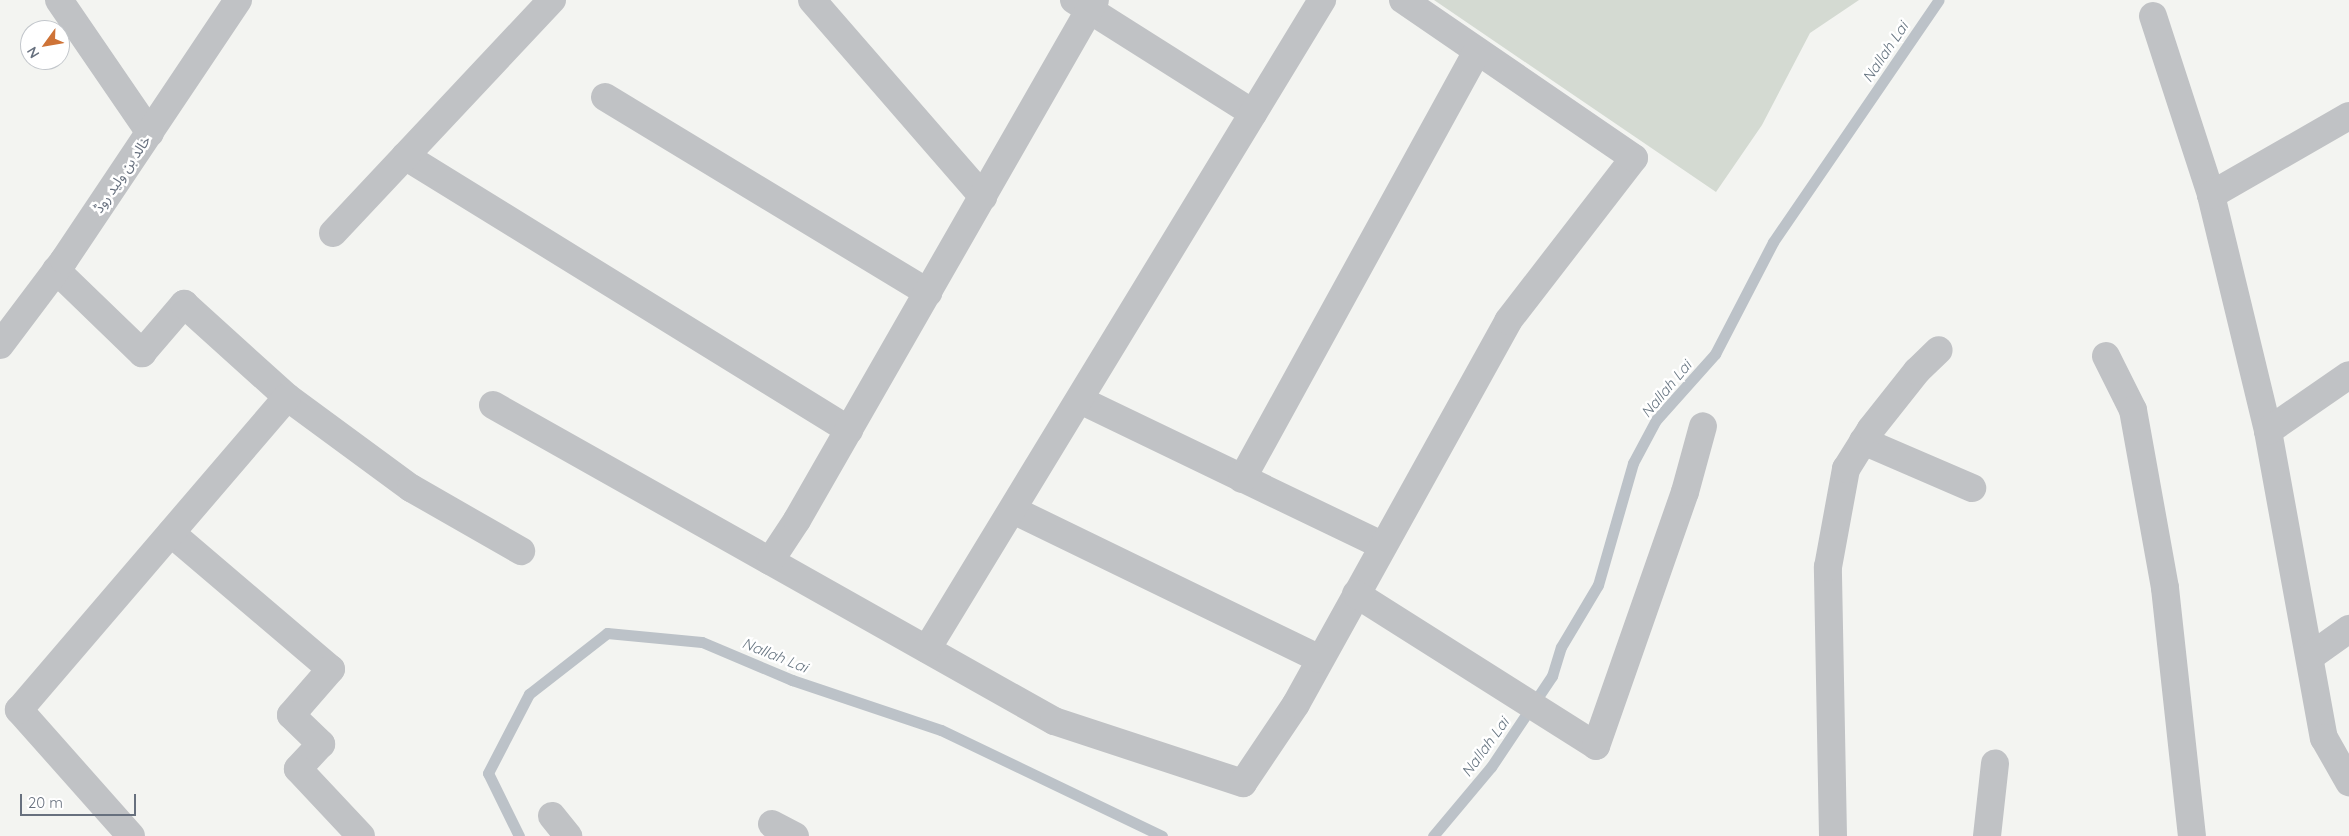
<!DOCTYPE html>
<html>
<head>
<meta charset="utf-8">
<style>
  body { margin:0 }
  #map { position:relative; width:2349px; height:836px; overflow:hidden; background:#f3f4f1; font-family:Quicksand,"Noto Sans Arabic",sans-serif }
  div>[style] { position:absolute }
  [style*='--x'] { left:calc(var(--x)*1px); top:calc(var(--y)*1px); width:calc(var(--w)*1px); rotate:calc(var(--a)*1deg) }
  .green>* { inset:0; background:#d4dad2 }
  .stream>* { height:11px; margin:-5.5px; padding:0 5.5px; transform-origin:5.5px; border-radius:5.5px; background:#bcc2c8 }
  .minor>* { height:28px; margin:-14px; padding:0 14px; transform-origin:14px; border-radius:14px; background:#c0c2c5 }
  span { translate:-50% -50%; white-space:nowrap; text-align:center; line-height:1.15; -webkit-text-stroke:5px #fff; paint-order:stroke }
  .street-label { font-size:14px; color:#67707e }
  .water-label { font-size:15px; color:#687682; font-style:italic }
  .north { position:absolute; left:20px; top:20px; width:50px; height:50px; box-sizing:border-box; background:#fff; border:1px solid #c2c6cb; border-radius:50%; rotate:238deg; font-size:14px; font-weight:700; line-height:20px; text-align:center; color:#67707e }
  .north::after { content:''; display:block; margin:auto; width:18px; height:22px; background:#ce7337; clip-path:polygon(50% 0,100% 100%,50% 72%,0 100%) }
  .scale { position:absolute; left:20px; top:794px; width:116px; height:22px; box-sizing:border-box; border:2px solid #67707e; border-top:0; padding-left:6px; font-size:15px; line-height:18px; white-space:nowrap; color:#67707e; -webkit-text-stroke:4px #fff; paint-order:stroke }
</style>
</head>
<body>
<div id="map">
  <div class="green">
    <i style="clip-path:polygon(1434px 0,1859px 0,1810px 33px,1762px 125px,1716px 192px)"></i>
  </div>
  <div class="stream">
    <i style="--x:519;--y:836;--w:70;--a:-116.2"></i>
    <i style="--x:488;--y:773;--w:89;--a:-62.6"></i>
    <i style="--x:529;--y:694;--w:99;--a:-38"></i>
    <i style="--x:607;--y:633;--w:95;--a:5.4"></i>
    <i style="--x:702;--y:642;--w:98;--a:22.9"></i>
    <i style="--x:792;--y:680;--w:157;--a:18.6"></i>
    <i style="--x:941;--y:730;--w:245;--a:25.6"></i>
    <i style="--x:1433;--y:836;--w:90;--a:-50"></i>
    <i style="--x:1491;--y:767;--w:110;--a:-56.2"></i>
    <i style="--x:1552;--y:676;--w:30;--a:-73"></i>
    <i style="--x:1561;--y:647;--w:72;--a:-59.2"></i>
    <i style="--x:1598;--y:585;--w:127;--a:-74"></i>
    <i style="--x:1633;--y:463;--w:49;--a:-61.9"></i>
    <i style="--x:1656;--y:420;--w:89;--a:-48.2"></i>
    <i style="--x:1715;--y:354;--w:126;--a:-62.6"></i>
    <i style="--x:1773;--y:242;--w:293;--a:-55.6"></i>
  </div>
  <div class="minor">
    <i style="--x:59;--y:0;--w:161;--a:55.6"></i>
    <i style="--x:812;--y:0;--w:261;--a:49"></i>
    <i style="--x:1074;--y:0;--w:212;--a:32.3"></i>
    <i style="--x:2153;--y:16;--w:188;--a:72"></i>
    <i style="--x:2211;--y:195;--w:243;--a:76.4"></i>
    <i style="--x:2268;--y:431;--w:312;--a:79.7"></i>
    <i style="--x:2324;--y:738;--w:51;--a:60.4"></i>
    <i style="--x:605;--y:97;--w:378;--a:31.2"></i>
    <i style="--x:405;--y:156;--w:522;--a:31.68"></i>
    <i style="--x:2211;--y:195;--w:159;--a:-29.8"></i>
    <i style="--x:333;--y:233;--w:320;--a:-46.8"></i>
    <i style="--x:56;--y:270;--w:120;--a:44"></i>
    <i style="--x:142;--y:353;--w:65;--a:-49.4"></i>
    <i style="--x:184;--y:304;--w:139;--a:42.1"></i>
    <i style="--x:287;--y:397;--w:154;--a:36.3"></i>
    <i style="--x:411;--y:488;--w:127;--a:29.8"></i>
    <i style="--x:0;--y:345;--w:106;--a:-53"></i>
    <i style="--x:64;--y:260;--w:313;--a:-56.2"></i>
    <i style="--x:2106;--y:356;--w:60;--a:63.4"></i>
    <i style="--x:2133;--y:410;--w:181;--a:79.8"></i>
    <i style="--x:2165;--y:588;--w:249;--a:83.8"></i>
    <i style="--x:1080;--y:400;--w:336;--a:25.7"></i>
    <i style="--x:493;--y:405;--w:644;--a:29.39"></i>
    <i style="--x:1054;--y:721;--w:199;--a:18.2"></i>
    <i style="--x:1243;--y:783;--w:95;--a:-56.1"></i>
    <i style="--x:1296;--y:704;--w:438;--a:-61"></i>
    <i style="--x:1508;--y:321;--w:206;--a:-52.3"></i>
    <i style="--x:1634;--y:158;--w:280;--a:-145.6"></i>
    <i style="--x:2268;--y:431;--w:98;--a:-34.7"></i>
    <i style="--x:1863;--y:441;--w:119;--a:23.3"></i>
    <i style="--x:1242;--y:479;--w:488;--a:-61.2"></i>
    <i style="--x:1013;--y:510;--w:341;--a:25.9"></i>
    <i style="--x:171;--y:533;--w:210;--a:40.4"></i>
    <i style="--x:331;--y:669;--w:61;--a:131"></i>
    <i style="--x:291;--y:715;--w:42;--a:44"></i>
    <i style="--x:321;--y:744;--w:34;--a:133"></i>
    <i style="--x:298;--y:769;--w:92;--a:46.8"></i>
    <i style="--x:770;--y:561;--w:49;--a:-56.6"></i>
    <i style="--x:797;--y:520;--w:599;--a:-60.18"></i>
    <i style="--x:1356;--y:594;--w:284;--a:32.3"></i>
    <i style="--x:1596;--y:746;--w:269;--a:-70.7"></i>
    <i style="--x:1685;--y:492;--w:68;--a:-74.7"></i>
    <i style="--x:927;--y:649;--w:760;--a:-58.67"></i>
    <i style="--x:2311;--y:656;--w:47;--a:-35.4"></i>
    <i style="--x:552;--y:816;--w:26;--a:51"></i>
    <i style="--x:772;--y:824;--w:26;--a:28"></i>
    <i style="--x:131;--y:836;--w:169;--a:-131.6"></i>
    <i style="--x:19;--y:710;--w:412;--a:-49.4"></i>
    <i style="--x:1833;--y:836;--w:269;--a:-91.1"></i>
    <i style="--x:1828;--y:567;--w:100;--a:-79.6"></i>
    <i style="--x:1846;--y:469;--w:47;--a:-58"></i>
    <i style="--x:1871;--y:429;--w:74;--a:-51.6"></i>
    <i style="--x:1917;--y:371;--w:30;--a:-44"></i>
    <i style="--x:1987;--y:836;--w:73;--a:-83.7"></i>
  </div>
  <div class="street-label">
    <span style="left:122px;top:174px;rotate:-56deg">خالد بن ولید روڈ</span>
  </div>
  <div class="water-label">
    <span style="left:1885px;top:52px;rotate:-56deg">Nallah Lai</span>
    <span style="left:1666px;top:389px;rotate:-50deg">Nallah Lai</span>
    <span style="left:775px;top:655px;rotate:22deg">Nallah Lai</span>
    <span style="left:1485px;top:747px;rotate:-54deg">Nallah Lai</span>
  </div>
  <div class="north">N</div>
  <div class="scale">20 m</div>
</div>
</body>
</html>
